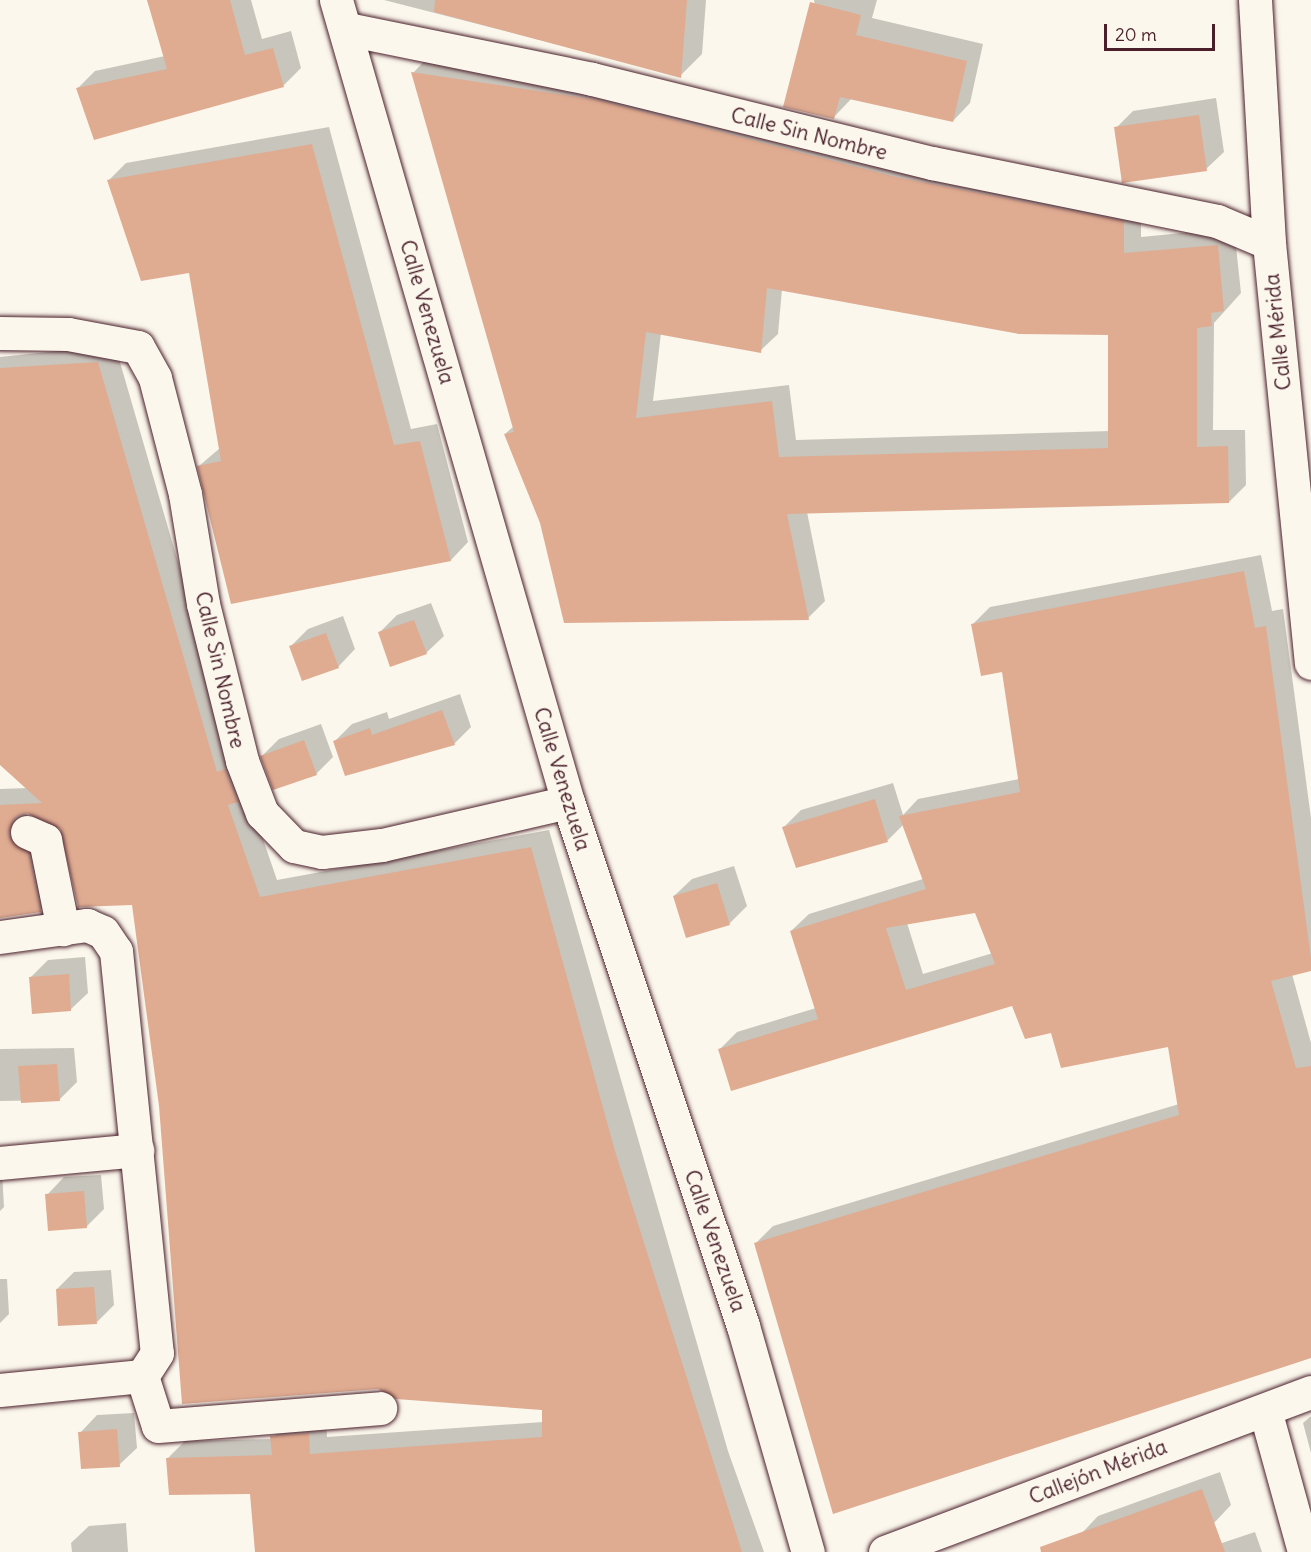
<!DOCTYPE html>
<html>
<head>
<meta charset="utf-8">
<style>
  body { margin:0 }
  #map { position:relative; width:1311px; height:1552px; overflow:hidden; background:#fbf7ec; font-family:Delius,sans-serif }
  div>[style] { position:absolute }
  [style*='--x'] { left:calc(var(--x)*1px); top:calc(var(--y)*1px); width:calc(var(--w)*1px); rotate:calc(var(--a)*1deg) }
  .shadow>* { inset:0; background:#0003 }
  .building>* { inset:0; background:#dfac92 }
  .roads { filter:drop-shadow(0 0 2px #4a1f2b) drop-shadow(0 0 2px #4a1f2b) }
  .minor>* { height:33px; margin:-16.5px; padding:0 16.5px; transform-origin:16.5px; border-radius:16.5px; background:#fbf7ec }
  span { translate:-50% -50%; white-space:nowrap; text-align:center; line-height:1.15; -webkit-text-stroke:4.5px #fbf7ec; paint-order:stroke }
  .street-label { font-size:21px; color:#4a1f2b }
  .scale { position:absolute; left:1104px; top:24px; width:111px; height:27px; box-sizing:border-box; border:3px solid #4a1f2b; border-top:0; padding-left:8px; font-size:18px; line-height:21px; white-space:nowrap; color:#4a1f2b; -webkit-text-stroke:4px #fbf7ec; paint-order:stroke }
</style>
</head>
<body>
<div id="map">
  <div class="shadow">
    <i style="clip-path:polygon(147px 0,251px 0,262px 39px,291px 31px,301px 68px,284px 85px,95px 138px,78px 88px,95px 71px,165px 56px)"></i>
    <i style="clip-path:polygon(384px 0,706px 0,702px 54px,680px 76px)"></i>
    <i style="clip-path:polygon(814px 0,877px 0,872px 18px,983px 44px,970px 103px,953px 121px,852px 98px,833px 118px)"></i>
    <i style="clip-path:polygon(evenodd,430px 55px,1141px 204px,1141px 237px,1234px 228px,1241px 293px,1214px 323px,1213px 430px,1245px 430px,1246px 485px,1229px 502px,807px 512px,825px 601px,808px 618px,542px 523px,505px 434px,514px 426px,413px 73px,430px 55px,782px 289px,1110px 333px,1110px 431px,796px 440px,789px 385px,653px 401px,661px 333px,760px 351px,778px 334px,782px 289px)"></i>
    <i style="clip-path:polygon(1216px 98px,1224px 152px,1206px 169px,1116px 128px,1133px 111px)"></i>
    <i style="clip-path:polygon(329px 127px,411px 429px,437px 424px,468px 542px,451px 560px,232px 602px,199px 466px,220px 448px,191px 271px,109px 180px,126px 163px)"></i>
    <i style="clip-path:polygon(115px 345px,234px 755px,277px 880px,549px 830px,728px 1451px,764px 1552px,256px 1552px,252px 1492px,167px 1459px,185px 1441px,272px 1439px,289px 1419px,326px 1416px,327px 1437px,543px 1422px,543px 1408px,160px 1106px,133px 903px,61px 828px,26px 812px,57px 894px,40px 911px,0 917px,0 789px,28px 788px,0 763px,0 357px)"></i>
    <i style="clip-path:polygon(evenodd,1261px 555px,1272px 611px,1283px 609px,1311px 818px,1311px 969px,1292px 974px,1311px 1043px,1311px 1358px,756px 1243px,773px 1226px,1179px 1104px,1169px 1045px,1052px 1031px,1013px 1004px,719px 1050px,737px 1032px,816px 1008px,791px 931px,809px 914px,923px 879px,904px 824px,888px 840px,797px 867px,784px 827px,801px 810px,893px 783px,903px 815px,918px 799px,1019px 779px,1003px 671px,973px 624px,990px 607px,1261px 555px,976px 912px,993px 953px,923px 974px,907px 923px,976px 912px)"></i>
    <i style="clip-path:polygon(431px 603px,444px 636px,426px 653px,379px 633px,397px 615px)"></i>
    <i style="clip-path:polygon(343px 616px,355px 649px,338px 667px,291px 646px,308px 629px)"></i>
    <i style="clip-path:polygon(460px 694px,471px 727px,454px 744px,334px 742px,352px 724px,387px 712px,389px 719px)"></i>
    <i style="clip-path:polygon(321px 724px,333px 757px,316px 774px,262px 756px,279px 739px)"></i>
    <i style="clip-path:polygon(734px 866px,747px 906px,730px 923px,687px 937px,674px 896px,692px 879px)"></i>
    <i style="clip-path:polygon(85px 957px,88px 993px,70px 1010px,31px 977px,48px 960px)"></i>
    <i style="clip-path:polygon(74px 1048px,77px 1082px,59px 1100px,0 1101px,0 1049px)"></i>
    <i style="clip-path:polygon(2px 1172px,4px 1207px,0 1211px,0 1173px)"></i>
    <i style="clip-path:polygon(101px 1175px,104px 1209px,86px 1227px,47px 1195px,64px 1177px)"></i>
    <i style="clip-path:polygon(111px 1270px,114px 1305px,97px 1322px,57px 1289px,74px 1272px)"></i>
    <i style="clip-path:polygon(0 1279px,7px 1279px,9px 1314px,0 1323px)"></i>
    <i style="clip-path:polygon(134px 1413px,137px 1448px,119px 1465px,80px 1433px,97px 1415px)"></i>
    <i style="clip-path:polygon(1311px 1416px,1311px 1453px,1303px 1423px)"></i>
    <i style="clip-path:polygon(1220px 1472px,1231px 1505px,1214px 1523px,1133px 1552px,1087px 1552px,1081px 1534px,1098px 1516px)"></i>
    <i style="clip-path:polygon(126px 1523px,128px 1552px,72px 1552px,71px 1543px,89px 1526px)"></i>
    <i style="clip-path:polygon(1255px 1532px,1262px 1552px,1211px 1552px,1219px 1544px)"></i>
  </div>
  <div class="building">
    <i style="clip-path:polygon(147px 0,230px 0,245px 55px,273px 48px,284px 87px,94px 140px,76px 88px,167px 69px)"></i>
    <i style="clip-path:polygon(435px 0,687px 0,681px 78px,434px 12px)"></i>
    <i style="clip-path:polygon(810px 2px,861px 15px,856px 35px,967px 61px,953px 122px,840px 97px,834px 119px,783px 107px)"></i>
    <i style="clip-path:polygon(evenodd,411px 72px,598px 100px,896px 177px,1124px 221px,1124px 253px,1218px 245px,1224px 311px,1211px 313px,1212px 326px,1197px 328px,1197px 447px,1228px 446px,1229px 503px,787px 514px,809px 620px,564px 623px,540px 523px,504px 434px,514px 432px,411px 72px,767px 288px,1019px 334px,1108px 335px,1108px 448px,779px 457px,772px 401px,636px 418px,646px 332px,761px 353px,767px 288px)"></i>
    <i style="clip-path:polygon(1199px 115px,1207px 171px,1122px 183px,1114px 127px)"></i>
    <i style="clip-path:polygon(312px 144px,394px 445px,420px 441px,451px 561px,231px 604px,197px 466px,221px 461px,189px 273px,141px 281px,107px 180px)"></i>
    <i style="clip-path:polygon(98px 362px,217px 772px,225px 769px,238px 802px,228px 805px,260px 897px,531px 847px,615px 1151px,742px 1552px,255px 1552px,250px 1494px,169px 1495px,166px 1458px,272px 1455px,270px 1436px,309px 1433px,310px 1454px,542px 1437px,542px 1410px,396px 1399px,378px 1389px,182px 1404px,159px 1106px,132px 905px,78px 907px,60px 829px,26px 813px,16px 817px,8px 835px,29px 853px,41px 912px,0 918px,0 805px,42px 803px,0 765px,0 368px)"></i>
    <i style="clip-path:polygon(evenodd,1244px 571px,1255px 628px,1266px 626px,1311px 958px,1311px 971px,1271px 981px,1296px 1068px,1311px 1066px,1311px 1358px,833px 1514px,754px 1243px,1179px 1115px,1168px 1047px,1061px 1068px,1051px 1033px,1025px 1039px,1012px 1006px,731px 1091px,718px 1049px,818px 1019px,790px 931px,926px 889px,899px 816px,1020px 792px,1002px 672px,981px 676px,971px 624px,1244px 571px,975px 913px,995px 964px,906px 990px,886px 928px,975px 913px)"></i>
    <i style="clip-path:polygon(414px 620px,427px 654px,390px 667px,378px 632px)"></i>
    <i style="clip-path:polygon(326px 633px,339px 668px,302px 681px,289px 646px)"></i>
    <i style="clip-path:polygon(442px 710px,455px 745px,345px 776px,333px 741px,370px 728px,372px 735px)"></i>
    <i style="clip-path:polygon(304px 740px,317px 775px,273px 790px,260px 756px)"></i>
    <i style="clip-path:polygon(875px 799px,888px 842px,796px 868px,782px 827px)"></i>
    <i style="clip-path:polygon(717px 883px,730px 925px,686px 938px,673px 896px)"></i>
    <i style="clip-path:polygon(69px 974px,71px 1011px,32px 1014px,29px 977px)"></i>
    <i style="clip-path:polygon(57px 1064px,60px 1101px,21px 1103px,18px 1066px)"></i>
    <i style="clip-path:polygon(84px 1191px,87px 1228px,48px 1231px,45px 1194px)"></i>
    <i style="clip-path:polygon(94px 1287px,97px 1324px,58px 1326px,56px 1289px)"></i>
    <i style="clip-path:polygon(117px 1429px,120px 1467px,81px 1469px,78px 1432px)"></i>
    <i style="clip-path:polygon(1202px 1489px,1225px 1552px,1041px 1552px,1040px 1547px)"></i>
  </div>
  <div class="roads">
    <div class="minor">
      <i style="--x:336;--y:0;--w:835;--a:73.87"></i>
      <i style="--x:568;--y:802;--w:552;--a:71.53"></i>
      <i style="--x:743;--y:1326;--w:235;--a:74"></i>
      <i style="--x:1255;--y:0;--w:243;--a:86.7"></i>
      <i style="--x:1269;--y:243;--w:422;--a:84.3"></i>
      <i style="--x:347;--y:29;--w:250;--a:11.5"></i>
      <i style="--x:592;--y:79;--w:350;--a:13.9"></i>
      <i style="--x:932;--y:163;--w:291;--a:11.5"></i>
      <i style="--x:1217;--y:221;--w:56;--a:22.9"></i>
      <i style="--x:0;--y:333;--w:68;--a:0.8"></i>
      <i style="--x:68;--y:334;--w:71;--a:10.5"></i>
      <i style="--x:138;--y:347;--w:35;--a:61"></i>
      <i style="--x:155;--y:378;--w:120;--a:75.5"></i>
      <i style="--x:185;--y:494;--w:111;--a:80.7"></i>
      <i style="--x:203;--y:604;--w:162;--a:76"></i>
      <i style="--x:242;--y:761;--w:56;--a:69"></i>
      <i style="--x:262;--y:813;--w:46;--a:45.9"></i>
      <i style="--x:294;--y:846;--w:29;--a:12"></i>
      <i style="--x:322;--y:852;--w:60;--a:-6.7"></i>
      <i style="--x:382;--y:845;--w:191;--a:-13"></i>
      <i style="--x:27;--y:832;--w:20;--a:24"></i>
      <i style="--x:45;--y:840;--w:91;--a:78.6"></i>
      <i style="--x:0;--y:937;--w:88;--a:-7.9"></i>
      <i style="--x:87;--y:925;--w:17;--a:24"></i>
      <i style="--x:103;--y:932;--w:23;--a:56"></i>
      <i style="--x:116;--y:951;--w:404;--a:84.2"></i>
      <i style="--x:157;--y:1353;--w:27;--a:123"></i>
      <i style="--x:142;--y:1376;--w:143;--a:174.4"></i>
      <i style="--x:0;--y:1163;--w:138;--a:-5.4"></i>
      <i style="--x:142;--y:1376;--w:52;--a:72.3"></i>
      <i style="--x:158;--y:1426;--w:223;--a:-4.6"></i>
      <i style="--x:1265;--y:1410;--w:147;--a:74.6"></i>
      <i style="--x:885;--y:1552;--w:455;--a:-20.6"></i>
    </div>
  </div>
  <div class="street-label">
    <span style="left:809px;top:134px;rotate:14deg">Calle Sin Nombre</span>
    <span style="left:427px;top:312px;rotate:74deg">Calle Venezuela</span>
    <span style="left:1278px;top:332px;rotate:-96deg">Calle Mérida</span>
    <span style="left:220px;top:670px;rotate:77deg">Calle Sin Nombre</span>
    <span style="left:562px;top:779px;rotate:73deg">Calle Venezuela</span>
    <span style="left:715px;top:1241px;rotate:71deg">Calle Venezuela</span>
    <span style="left:1098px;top:1472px;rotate:-21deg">Callejón Mérida</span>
  </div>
  <div class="scale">20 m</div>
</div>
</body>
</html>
